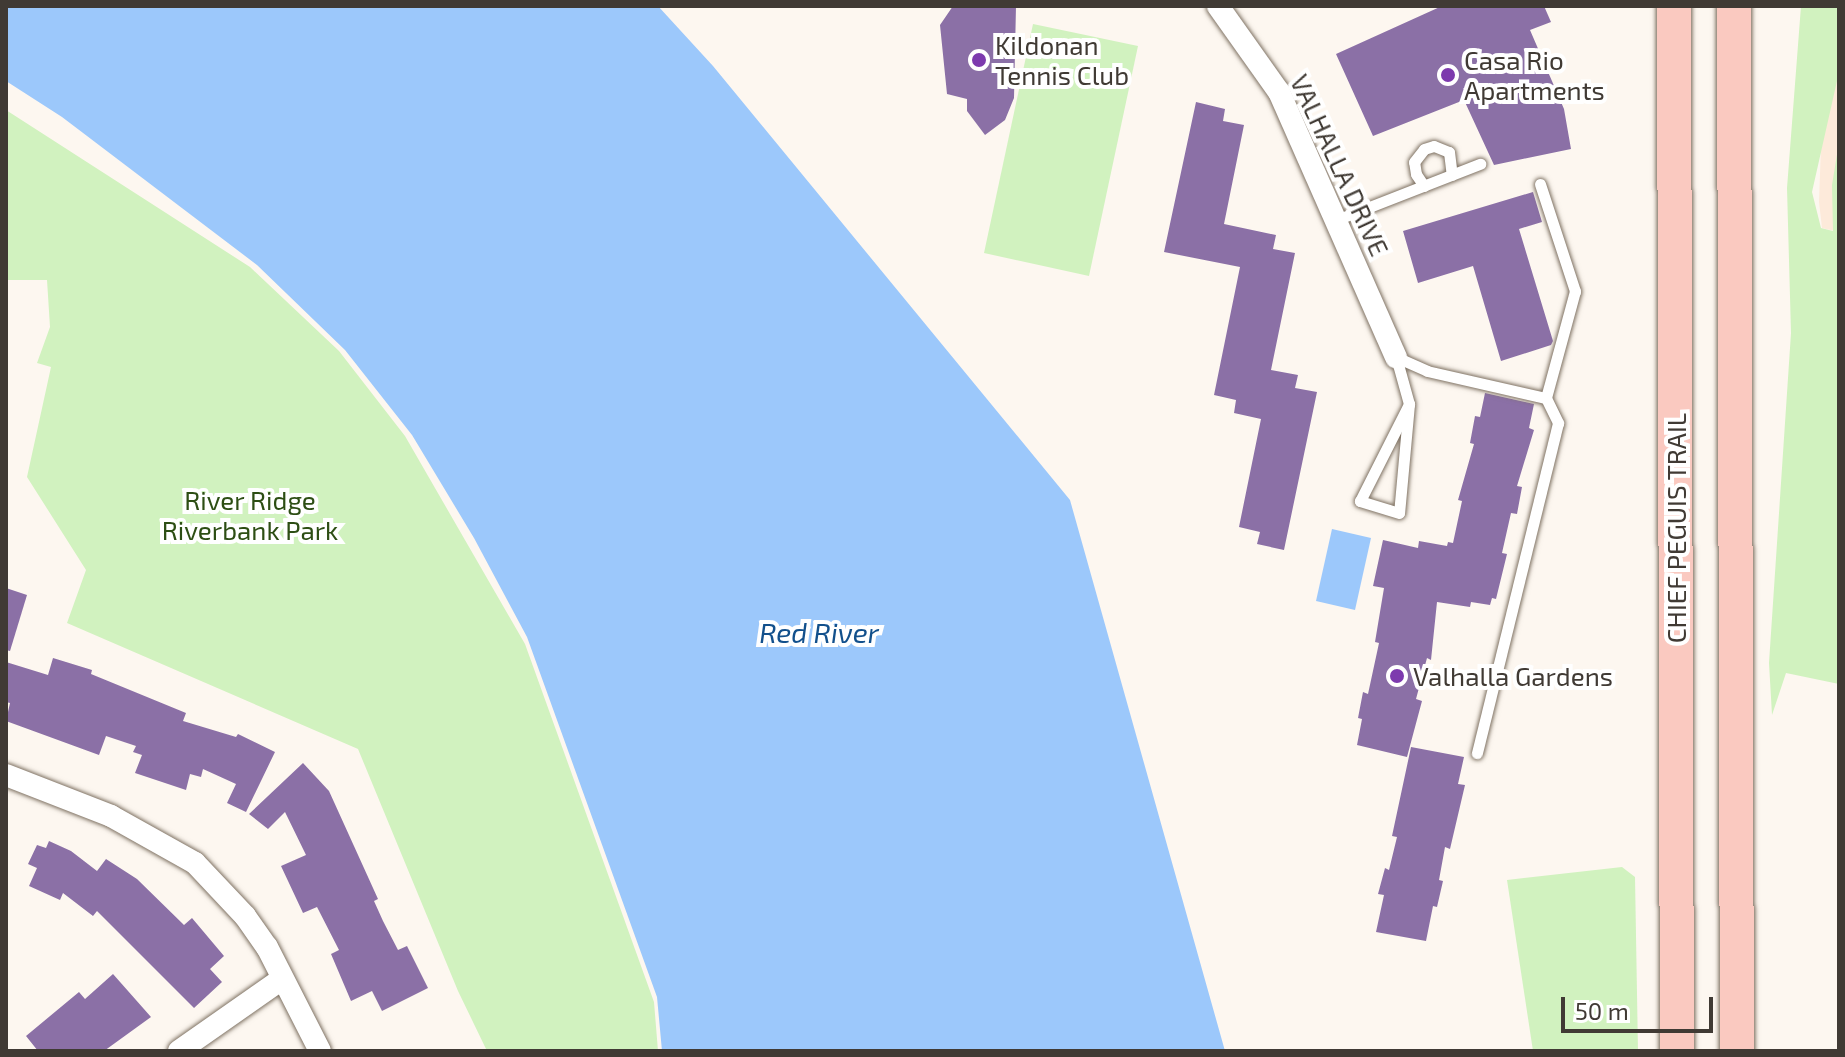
<!DOCTYPE html>
<html>
<head>
<meta charset="utf-8">
<style>
  body { margin:0 }
  #map { position:relative; width:1845px; height:1057px; overflow:hidden; background:#fdf7f0; font-family:"Exo 2",sans-serif }
  div>[style] { position:absolute }
  [style*='--x'] { left:calc(var(--x)*1px); top:calc(var(--y)*1px); width:calc(var(--w)*1px); rotate:calc(var(--a)*1deg) }
  .education>* { inset:0; background:#fdeada }
  .green>* { inset:0; background:#d1f2bf }
  .water>* { inset:0; background:#9cc8fb }
  .building>* { inset:0; background:#8b70a6 }
  .roads { filter:drop-shadow(0 0 2px #7f7263) drop-shadow(0 0 2px #7f7263) }
  .lane>* { height:11px; margin:-5.5px; padding:0 5.5px; transform-origin:5.5px; border-radius:5.5px; background:#fff }
  .street>* { height:22px; margin:-11px; padding:0 11px; transform-origin:11px; border-radius:11px; background:#fff }
  .primary>* { height:34px; margin:-17px; padding:0 17px; transform-origin:17px; border-radius:17px; background:#fac9c0 }
  .dots>* { width:22px; height:22px; translate:-50% -50%; box-sizing:border-box; border:4px solid #fff; border-radius:50% }
  span { translate:-50% -50%; white-space:nowrap; text-align:center; line-height:1.15; -webkit-text-stroke:8px #fff; paint-order:stroke }
  .poi-label { font-size:26px; color:#403a34 }
  .left { translate:0 -50%; text-align:left }
  .street-label { font-size:26px; color:#403a34 }
  .park-label { font-size:26px; color:#2d4e14 }
  .water-label { font-size:28px; color:#12508c; font-style:italic }
  .frame { position:absolute; inset:0; border:8px solid #403a34; pointer-events:none }
  .scale { position:absolute; left:1561px; top:997px; width:152px; height:36px; box-sizing:border-box; border:4px solid #403a34; border-top:0; padding-left:10px; font-size:24px; line-height:28px; white-space:nowrap; color:#403a34; -webkit-text-stroke:6px #fff; paint-order:stroke }
</style>
</head>
<body>
<div id="map">
  <div class="education">
    <i style="clip-path:polygon(1839px 6px,1839px 232px,1822px 228px,1819px 202px,1822px 117px)"></i>
  </div>
  <div class="green">
    <i style="clip-path:polygon(1801px 6px,1839px 6px,1839px 72px,1812px 192px,1821px 228px,1833px 231px,1832px 185px,1839px 142px,1839px 684px,1786px 673px,1772px 715px,1769px 663px,1791px 333px,1787px 188px)"></i>
    <i style="clip-path:polygon(1033px 24px,1138px 46px,1089px 276px,984px 253px)"></i>
    <i style="clip-path:polygon(6px 110px,250px 267px,339px 351px,405px 436px,525px 644px,654px 1002px,658px 1051px,487px 1051px,458px 991px,358px 749px,67px 623px,86px 570px,27px 477px,51px 367px,37px 363px,50px 327px,47px 280px,6px 280px)"></i>
    <i style="clip-path:polygon(1622px 867px,1635px 877px,1638px 1051px,1533px 1051px,1507px 880px)"></i>
  </div>
  <div class="water">
    <i style="clip-path:polygon(6px 6px,658px 6px,713px 66px,1070px 500px,1225px 1051px,662px 1051px,657px 997px,527px 637px,474px 538px,412px 435px,345px 350px,257px 265px,62px 117px,6px 81px)"></i>
    <i style="clip-path:polygon(1332px 529px,1371px 538px,1355px 610px,1316px 601px)"></i>
  </div>
  <div class="building">
    <i style="clip-path:polygon(953px 6px,1016px 6px,1014px 98px,1005px 120px,985px 135px,967px 111px,967px 99px,947px 94px,940px 25px)"></i>
    <i style="clip-path:polygon(1442px 6px,1544px 6px,1551px 22px,1530px 30px,1564px 109px,1571px 149px,1494px 165px,1464px 100px,1373px 136px,1336px 54px)"></i>
    <i style="clip-path:polygon(1196px 102px,1225px 109px,1223px 121px,1244px 125px,1224px 224px,1276px 235px,1273px 249px,1295px 253px,1271px 370px,1298px 375px,1295px 388px,1317px 392px,1284px 550px,1257px 544px,1260px 532px,1239px 527px,1261px 419px,1234px 413px,1236px 400px,1214px 395px,1240px 267px,1164px 252px)"></i>
    <i style="clip-path:polygon(1533px 192px,1542px 222px,1519px 229px,1553px 341px,1551px 345px,1501px 361px,1473px 266px,1418px 283px,1403px 231px)"></i>
    <i style="clip-path:polygon(1485px 393px,1534px 404px,1529px 428px,1534px 430px,1517px 486px,1522px 487px,1517px 514px,1511px 513px,1502px 553px,1507px 554px,1496px 599px,1492px 598px,1490px 605px,1471px 602px,1470px 607px,1437px 602px,1431px 660px,1427px 658px,1416px 699px,1422px 701px,1407px 757px,1357px 745px,1362px 719px,1358px 718px,1363px 692px,1368px 694px,1379px 643px,1375px 642px,1384px 588px,1373px 586px,1383px 540px,1418px 548px,1419px 541px,1447px 546px,1448px 542px,1453px 543px,1462px 501px,1458px 500px,1474px 444px,1470px 443px,1475px 416px,1480px 417px)"></i>
    <i style="clip-path:polygon(6px 588px,27px 595px,10px 651px,6px 650px)"></i>
    <i style="clip-path:polygon(53px 658px,92px 670px,91px 674px,186px 713px,183px 721px,236px 737px,238px 734px,275px 752px,246px 812px,227px 803px,236px 784px,203px 769px,201px 777px,190px 774px,186px 790px,135px 773px,142px 755px,133px 752px,136px 746px,106px 736px,99px 755px,6px 721px,10px 703px,6px 702px,6px 662px,48px 675px)"></i>
    <i style="clip-path:polygon(1411px 747px,1464px 757px,1458px 784px,1465px 785px,1450px 849px,1445px 847px,1439px 880px,1443px 881px,1437px 907px,1433px 906px,1426px 941px,1376px 932px,1384px 895px,1378px 894px,1385px 868px,1389px 870px,1397px 837px,1392px 836px)"></i>
    <i style="clip-path:polygon(303px 763px,329px 791px,378px 899px,374px 901px,383px 921px,398px 950px,407px 946px,428px 988px,382px 1011px,372px 991px,351px 1001px,331px 954px,339px 950px,317px 907px,303px 913px,281px 866px,306px 855px,285px 812px,268px 829px,249px 814px)"></i>
    <i style="clip-path:polygon(49px 841px,71px 851px,97px 871px,106px 859px,137px 879px,184px 925px,192px 918px,224px 956px,210px 969px,222px 982px,194px 1008px,97px 911px,93px 916px,63px 893px,60px 900px,29px 886px,37px 868px,28px 864px,37px 845px,46px 848px)"></i>
    <i style="clip-path:polygon(113px 974px,151px 1017px,104px 1051px,38px 1051px,26px 1036px,79px 992px,85px 999px)"></i>
  </div>
  <div class="roads">
    <div class="lane">
      <i style="--x:1540;--y:184;--w:113;--a:71.9"></i>
      <i style="--x:1575;--y:291;--w:111;--a:105.2"></i>
      <i style="--x:1424;--y:186;--w:14;--a:-124"></i>
      <i style="--x:1416;--y:174;--w:12;--a:-99"></i>
      <i style="--x:1414;--y:162;--w:16;--a:-52"></i>
      <i style="--x:1424;--y:149;--w:10;--a:-17"></i>
      <i style="--x:1434;--y:146;--w:16;--a:22"></i>
      <i style="--x:1449;--y:152;--w:23;--a:83"></i>
      <i style="--x:1336;--y:220;--w:155;--a:-21.3"></i>
      <i style="--x:1396;--y:357;--w:34;--a:24"></i>
      <i style="--x:1427;--y:371;--w:122;--a:12.8"></i>
      <i style="--x:1546;--y:398;--w:28;--a:64"></i>
      <i style="--x:1558;--y:423;--w:340;--a:103.8"></i>
      <i style="--x:1396;--y:357;--w:49;--a:74.5"></i>
      <i style="--x:1409;--y:404;--w:109;--a:95.2"></i>
      <i style="--x:1399;--y:513;--w:41;--a:-162.9"></i>
      <i style="--x:1360;--y:501;--w:109;--a:-63.2"></i>
    </div>
    <div class="street">
      <i style="--x:1218;--y:6;--w:105;--a:54.7"></i>
      <i style="--x:1279;--y:92;--w:290;--a:66.2"></i>
      <i style="--x:6;--y:775;--w:113;--a:21.3"></i>
      <i style="--x:111;--y:816;--w:96;--a:29.2"></i>
      <i style="--x:195;--y:863;--w:73;--a:46.7"></i>
      <i style="--x:245;--y:916;--w:38;--a:55"></i>
      <i style="--x:267;--y:947;--w:117;--a:63"></i>
      <i style="--x:179;--y:1051;--w:126;--a:-35"></i>
    </div>
    <div class="primary">
      <i style="--x:1674;--y:6;--w:1045;--a:89.84"></i>
      <i style="--x:1734;--y:6;--w:1045;--a:89.84"></i>
    </div>
  </div>
  <div class="dots">
    <i style="left:979px;top:60px;background:#7d3aae"></i>
    <i style="left:1448px;top:75px;background:#7d3aae"></i>
    <i style="left:1397px;top:676px;background:#7d3aae"></i>
  </div>
  <div class="poi-label">
    <span class="left" style="left:995px;top:60px">Kildonan<br>Tennis Club</span>
    <span class="left" style="left:1464px;top:75px">Casa Rio<br>Apartments</span>
    <span class="left" style="left:1413px;top:676px">Valhalla Gardens</span>
  </div>
  <div class="street-label">
    <span style="left:1340px;top:165px;rotate:65deg">VALHALLA DRIVE</span>
    <span style="left:1676px;top:528px;rotate:-90deg">CHIEF PEGUIS TRAIL</span>
  </div>
  <div class="park-label">
    <span style="left:250px;top:515px">River Ridge<br>Riverbank Park</span>
  </div>
  <div class="water-label">
    <span style="left:819px;top:632px">Red River</span>
  </div>
  <div class="frame"></div>
  <div class="scale">50 m</div>
</div>
</body>
</html>
